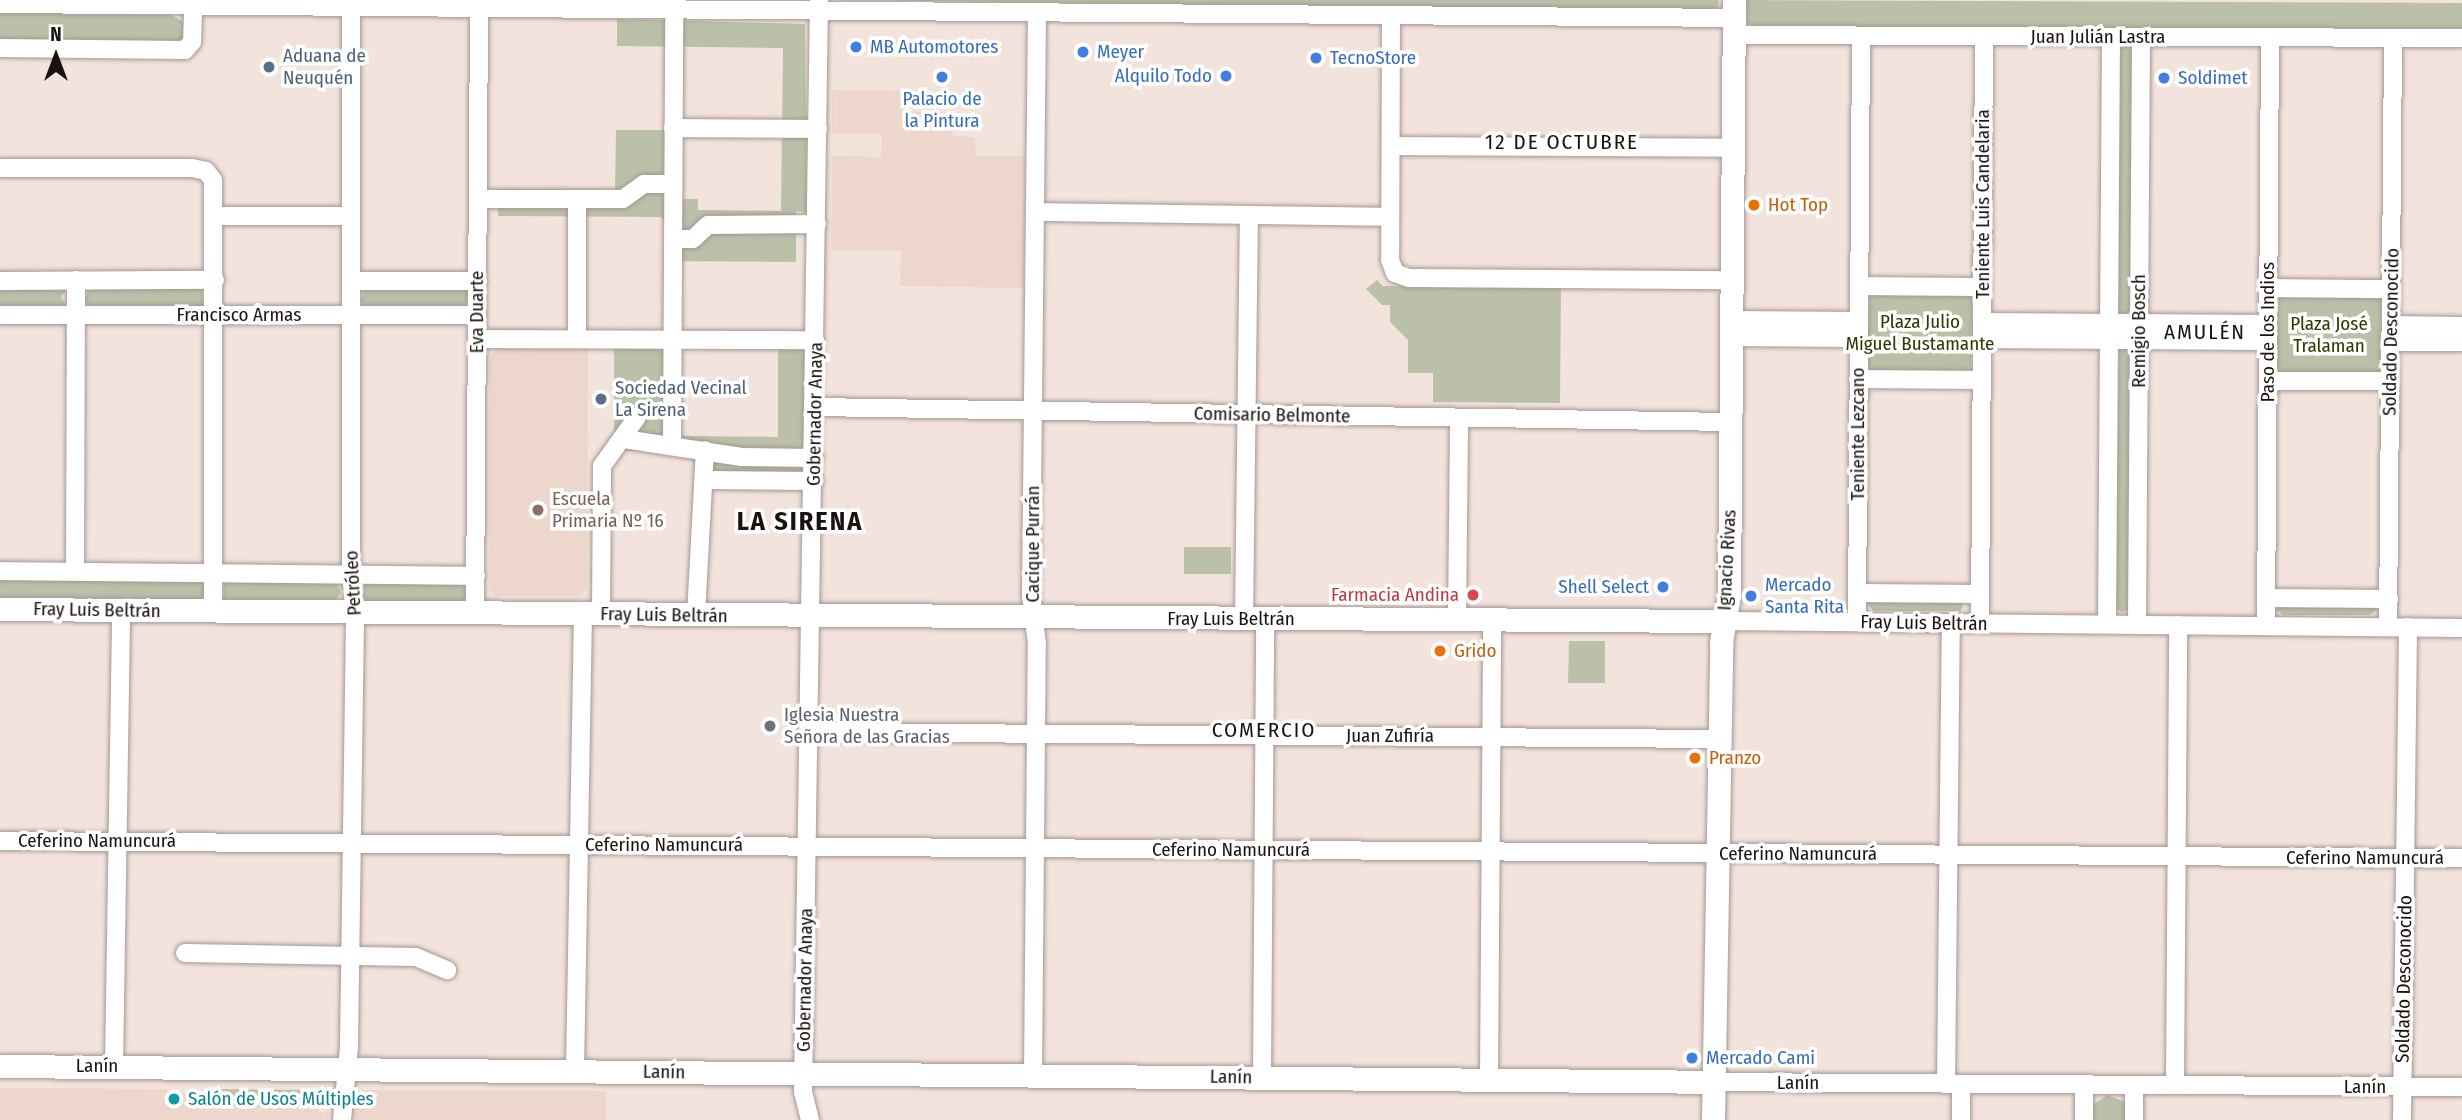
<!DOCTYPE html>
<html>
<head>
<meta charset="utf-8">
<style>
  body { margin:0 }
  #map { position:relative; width:2462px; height:1120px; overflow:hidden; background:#f2e3dc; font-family:"Fira Sans Condensed",sans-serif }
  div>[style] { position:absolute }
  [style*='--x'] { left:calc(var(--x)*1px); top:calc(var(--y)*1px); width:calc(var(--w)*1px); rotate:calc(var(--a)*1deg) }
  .built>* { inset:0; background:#edd7cc }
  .green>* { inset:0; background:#bbc1a8 }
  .roads { filter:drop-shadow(0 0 2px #a59791) drop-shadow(0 0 2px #a59791) }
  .minor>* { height:18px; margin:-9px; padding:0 9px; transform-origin:9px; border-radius:9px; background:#fff }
  .major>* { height:23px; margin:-11.5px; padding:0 11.5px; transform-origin:11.5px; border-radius:11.5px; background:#fff }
  .dots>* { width:19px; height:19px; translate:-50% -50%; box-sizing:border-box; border:4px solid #fff; border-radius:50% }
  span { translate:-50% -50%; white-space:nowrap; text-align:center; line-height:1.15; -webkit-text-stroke:7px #fff; paint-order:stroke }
  .street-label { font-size:19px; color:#181310 }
  .shop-label { font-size:19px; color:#366cbe }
  .left { translate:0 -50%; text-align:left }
  .right { translate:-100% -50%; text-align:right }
  .service-label { font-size:19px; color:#4e5e75 }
  .food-label { font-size:19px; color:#c56008 }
  .park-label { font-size:19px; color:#303801 }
  .education-label { font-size:19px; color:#785e54 }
  .health-label { font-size:19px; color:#be3a42 }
  .worship-label { font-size:19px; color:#5b616d }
  .culture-label { font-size:19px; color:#0d838f }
  .neighbourhood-label { font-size:21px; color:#181310; letter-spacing:2px }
  .district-label { font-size:26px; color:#181310; font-weight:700; letter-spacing:2px }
  .north { position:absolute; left:21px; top:21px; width:70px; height:70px; -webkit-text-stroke:5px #fff; paint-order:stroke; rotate:0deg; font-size:19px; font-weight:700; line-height:28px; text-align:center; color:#181310 }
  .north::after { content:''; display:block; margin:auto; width:24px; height:32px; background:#181310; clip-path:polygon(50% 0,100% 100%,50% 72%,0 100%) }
</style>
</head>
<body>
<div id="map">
  <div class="built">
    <i style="clip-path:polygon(832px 90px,904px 91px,904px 112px,953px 112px,953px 136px,975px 137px,976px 156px,1025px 156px,1024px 288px,900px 286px,901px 251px,831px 250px,832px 156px,881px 157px,882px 134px,832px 133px)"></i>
    <i style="clip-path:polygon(497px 349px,588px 349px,587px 588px,581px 596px,496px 596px,489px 589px,490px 356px)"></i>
    <i style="clip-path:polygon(0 1088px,163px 1089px,188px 1093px,189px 1106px,319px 1107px,319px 1112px,328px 1112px,328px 1120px,0 1120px)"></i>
    <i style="clip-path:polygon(362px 1090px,606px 1091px,606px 1120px,354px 1120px,353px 1099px)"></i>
  </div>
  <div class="green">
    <i style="clip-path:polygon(836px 0,1718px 0,1719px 4px,1715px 11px)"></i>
    <i style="clip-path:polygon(1746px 0,2462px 3px,2462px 28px,1759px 28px,1747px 23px)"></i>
    <i style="clip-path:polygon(0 12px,171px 15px,184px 22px,184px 37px,177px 43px,0 41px)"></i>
    <i style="clip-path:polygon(617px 19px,805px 24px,807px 212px,796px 211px,796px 262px,667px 261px,667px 222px,660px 217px,498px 216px,498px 189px,615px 190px,616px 130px,679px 130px,679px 199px,698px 199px,698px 210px,781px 211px,783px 48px,617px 46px)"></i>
    <i style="clip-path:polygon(2124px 44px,2133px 46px,2134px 308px,2130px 316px,2116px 312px,2118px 48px)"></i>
    <i style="clip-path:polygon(1377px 280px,1383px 286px,1561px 287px,1560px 403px,1433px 402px,1433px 373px,1408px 373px,1408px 340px,1390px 322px,1390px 305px,1382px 305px,1366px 289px)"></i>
    <i style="clip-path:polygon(0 285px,63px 287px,66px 290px,61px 297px,66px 306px,0 311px)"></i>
    <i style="clip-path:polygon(202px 287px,203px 307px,90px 308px,85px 300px,90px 288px)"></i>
    <i style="clip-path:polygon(465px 287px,469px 294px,464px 308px,365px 308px,361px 300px,365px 288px)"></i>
    <i style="clip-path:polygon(1869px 295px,1972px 295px,1971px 370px,1871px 371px,1867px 367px)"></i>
    <i style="clip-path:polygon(2279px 295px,2381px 298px,2380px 372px,2280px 373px,2276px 369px)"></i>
    <i style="clip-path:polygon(614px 345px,677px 345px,677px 436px,778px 437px,778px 346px,801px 347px,805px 353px,805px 484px,719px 483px,680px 451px,625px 451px,614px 431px)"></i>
    <i style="clip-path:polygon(2119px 348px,2131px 348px,2130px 609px,2122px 612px,2116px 609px)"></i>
    <i style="clip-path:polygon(1184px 547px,1231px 547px,1231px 574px,1184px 574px)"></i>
    <i style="clip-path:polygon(0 575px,200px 578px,206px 583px,205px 596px,200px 599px,0 598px)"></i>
    <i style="clip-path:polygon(224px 580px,337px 582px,341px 593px,334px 602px,224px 599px)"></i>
    <i style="clip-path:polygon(366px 582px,464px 583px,467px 597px,461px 603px,366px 601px,361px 591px)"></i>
    <i style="clip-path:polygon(1964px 601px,1961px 611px,1873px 611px,1867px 603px)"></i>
    <i style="clip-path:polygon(2279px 605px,2375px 607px,2376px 610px,2370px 615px,2283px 615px,2276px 610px)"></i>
    <i style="clip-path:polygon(1569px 641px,1605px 641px,1605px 683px,1568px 683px)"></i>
    <i style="clip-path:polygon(206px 1089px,319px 1090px,319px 1107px,206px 1106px)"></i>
    <i style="clip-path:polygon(2108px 1095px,2125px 1102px,2128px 1120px,2092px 1120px,2094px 1104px)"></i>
  </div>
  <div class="roads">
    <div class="minor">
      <i style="--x:0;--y:4;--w:1734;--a:0.46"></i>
      <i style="--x:1391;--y:15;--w:245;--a:90.2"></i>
      <i style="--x:1390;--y:260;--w:14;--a:69"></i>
      <i style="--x:1395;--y:273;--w:15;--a:20"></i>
      <i style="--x:1409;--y:278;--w:323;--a:0.4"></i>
      <i style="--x:1734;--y:35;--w:728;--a:0.24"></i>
      <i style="--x:0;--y:48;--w:185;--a:0.6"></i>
      <i style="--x:185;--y:50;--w:11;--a:-49"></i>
      <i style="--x:192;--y:42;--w:34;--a:-88"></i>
      <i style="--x:673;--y:128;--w:145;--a:0.4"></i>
      <i style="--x:1391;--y:146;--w:342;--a:0.3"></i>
      <i style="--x:0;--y:168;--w:192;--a:0"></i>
      <i style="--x:192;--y:168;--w:14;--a:12"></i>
      <i style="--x:206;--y:171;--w:11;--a:52"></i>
      <i style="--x:213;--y:180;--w:431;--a:90"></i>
      <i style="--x:478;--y:199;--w:145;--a:0"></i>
      <i style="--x:623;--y:199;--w:26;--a:-36"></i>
      <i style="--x:644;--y:184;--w:29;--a:0"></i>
      <i style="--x:577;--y:199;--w:140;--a:90"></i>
      <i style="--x:1038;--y:212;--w:352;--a:0.8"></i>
      <i style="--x:215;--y:216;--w:136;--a:0"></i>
      <i style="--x:673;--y:239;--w:20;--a:0"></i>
      <i style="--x:693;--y:239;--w:21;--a:-43"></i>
      <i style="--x:708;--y:225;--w:109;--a:-0.5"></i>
      <i style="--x:0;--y:281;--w:215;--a:-0.3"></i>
      <i style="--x:351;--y:281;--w:127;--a:0"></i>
      <i style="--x:1859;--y:286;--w:123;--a:0.5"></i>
      <i style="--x:2268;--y:288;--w:123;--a:0.5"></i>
      <i style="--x:0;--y:315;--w:477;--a:0"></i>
      <i style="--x:1731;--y:320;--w:128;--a:0.4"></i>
      <i style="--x:1982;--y:322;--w:286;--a:0.4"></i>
      <i style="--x:2391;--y:325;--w:71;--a:0.8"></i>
      <i style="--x:1731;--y:337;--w:127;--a:0.5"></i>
      <i style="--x:477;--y:339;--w:338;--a:0.2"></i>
      <i style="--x:1982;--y:339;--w:286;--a:0.4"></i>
      <i style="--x:2391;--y:342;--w:71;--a:0"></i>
      <i style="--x:1858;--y:379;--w:124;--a:0.5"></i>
      <i style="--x:2268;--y:381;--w:122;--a:0"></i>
      <i style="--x:815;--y:407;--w:915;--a:0.94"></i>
      <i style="--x:624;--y:439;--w:119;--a:8.7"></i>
      <i style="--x:742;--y:457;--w:72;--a:0.8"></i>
      <i style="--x:672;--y:446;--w:435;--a:-89.7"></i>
      <i style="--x:706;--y:480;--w:108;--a:0.5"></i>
      <i style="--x:0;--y:571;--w:476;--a:0.6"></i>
      <i style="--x:75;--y:571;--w:291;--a:-89.8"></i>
      <i style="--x:1857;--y:593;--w:123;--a:0.5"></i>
      <i style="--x:2266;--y:598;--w:123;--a:0.5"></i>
      <i style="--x:475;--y:613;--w:603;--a:-89.62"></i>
      <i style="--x:601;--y:614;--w:148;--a:-89.6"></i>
      <i style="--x:602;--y:466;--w:60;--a:-54.5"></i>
      <i style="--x:696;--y:615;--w:165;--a:-86.9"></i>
      <i style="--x:1244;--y:619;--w:404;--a:-89.3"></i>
      <i style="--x:1457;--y:619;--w:201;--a:-89.4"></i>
      <i style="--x:1724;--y:621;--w:738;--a:0.54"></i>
      <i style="--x:1857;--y:622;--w:586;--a:-89.61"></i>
      <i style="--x:1980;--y:623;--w:587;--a:-89.61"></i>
      <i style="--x:2107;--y:624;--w:587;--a:-89.61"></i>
      <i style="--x:2137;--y:625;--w:588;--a:-89.61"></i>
      <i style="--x:2266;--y:626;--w:588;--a:-89.61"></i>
      <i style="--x:2388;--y:627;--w:589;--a:-89.51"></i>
      <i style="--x:808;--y:732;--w:912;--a:0.44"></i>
      <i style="--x:0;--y:841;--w:2462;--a:0.4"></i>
      <i style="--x:185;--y:953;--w:231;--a:1"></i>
      <i style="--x:416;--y:957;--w:34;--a:23"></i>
      <i style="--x:114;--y:1067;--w:457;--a:-89.1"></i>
      <i style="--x:575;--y:1071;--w:457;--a:-89"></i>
      <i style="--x:1033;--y:1075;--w:431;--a:-89.5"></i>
      <i style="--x:1037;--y:644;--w:49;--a:-97"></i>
      <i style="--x:1031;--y:595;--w:582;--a:-89.41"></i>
      <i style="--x:1262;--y:1078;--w:459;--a:-89.6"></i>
      <i style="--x:1489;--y:1080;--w:460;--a:-89.6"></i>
      <i style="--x:1716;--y:1082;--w:746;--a:0.38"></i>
      <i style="--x:1946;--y:1084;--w:461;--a:-89.4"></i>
      <i style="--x:1961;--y:1084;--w:36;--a:90"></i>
      <i style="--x:2084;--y:1085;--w:35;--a:90"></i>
      <i style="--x:2134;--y:1085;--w:35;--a:90"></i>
      <i style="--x:2175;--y:1085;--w:460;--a:-89.6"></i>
      <i style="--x:342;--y:1120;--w:73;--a:-84.5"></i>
      <i style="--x:349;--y:1047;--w:435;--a:-89.2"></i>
      <i style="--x:355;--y:612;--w:38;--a:-96"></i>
      <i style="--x:351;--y:574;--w:574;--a:-90"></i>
      <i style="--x:810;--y:1120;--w:29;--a:-104"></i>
      <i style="--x:803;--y:1092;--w:1092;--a:-89.16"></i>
      <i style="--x:2402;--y:1120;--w:493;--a:-89.3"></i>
    </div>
    <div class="major">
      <i style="--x:0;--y:609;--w:1724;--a:0.4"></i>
      <i style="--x:0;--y:1066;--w:1716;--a:0.53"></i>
      <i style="--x:1713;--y:1120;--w:478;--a:-89"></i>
      <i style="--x:1721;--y:642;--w:48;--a:-80.3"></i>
      <i style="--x:1729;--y:595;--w:595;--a:-89.52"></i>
    </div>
  </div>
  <div class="dots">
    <i style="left:856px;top:47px;background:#3f7fe0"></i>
    <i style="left:1083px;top:52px;background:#3f7fe0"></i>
    <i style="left:1316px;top:58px;background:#3f7fe0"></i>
    <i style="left:269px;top:67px;background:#5c6f8a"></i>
    <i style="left:1226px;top:76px;background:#3f7fe0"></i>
    <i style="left:942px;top:77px;background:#3f7fe0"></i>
    <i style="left:2164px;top:78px;background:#3f7fe0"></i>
    <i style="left:1754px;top:205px;background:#e8710a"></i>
    <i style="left:601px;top:399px;background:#5c6f8a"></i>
    <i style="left:538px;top:510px;background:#8d6e63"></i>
    <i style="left:1663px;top:587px;background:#3f7fe0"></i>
    <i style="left:1473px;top:595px;background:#e0444e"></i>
    <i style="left:1751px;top:596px;background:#3f7fe0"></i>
    <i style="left:1440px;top:651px;background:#e8710a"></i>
    <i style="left:770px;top:726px;background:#6b7280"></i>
    <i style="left:1695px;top:758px;background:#e8710a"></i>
    <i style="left:1692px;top:1058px;background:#3f7fe0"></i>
    <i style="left:174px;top:1099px;background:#0f9aa8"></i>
  </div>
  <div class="street-label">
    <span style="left:2098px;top:37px">Juan Julián Lastra</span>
    <span style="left:1983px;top:204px;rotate:-90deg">Teniente Luis Candelaria</span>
    <span style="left:477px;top:312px;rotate:-90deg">Eva Duarte</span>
    <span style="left:239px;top:315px">Francisco Armas</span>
    <span style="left:2139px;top:331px;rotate:-90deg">Remigio Bosch</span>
    <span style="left:2268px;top:332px;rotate:-90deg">Paso de los Indios</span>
    <span style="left:2391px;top:332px;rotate:-89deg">Soldado Desconocido</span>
    <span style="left:815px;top:414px;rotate:-89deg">Gobernador Anaya</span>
    <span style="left:1272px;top:415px;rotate:1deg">Comisario Belmonte</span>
    <span style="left:1858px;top:434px;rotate:-90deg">Teniente Lezcano</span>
    <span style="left:1033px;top:544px;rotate:-90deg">Cacique Purrán</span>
    <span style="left:1727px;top:560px;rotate:-87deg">Ignacio Rivas</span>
    <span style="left:353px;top:583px;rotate:-93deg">Petróleo</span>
    <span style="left:97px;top:610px;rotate:1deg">Fray Luis Beltrán</span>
    <span style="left:664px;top:615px;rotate:1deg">Fray Luis Beltrán</span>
    <span style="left:1231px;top:619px">Fray Luis Beltrán</span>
    <span style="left:1924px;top:623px;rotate:1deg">Fray Luis Beltrán</span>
    <span style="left:1390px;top:736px">Juan Zufiría</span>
    <span style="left:97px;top:841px">Ceferino Namuncurá</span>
    <span style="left:664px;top:845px">Ceferino Namuncurá</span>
    <span style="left:1231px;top:850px">Ceferino Namuncurá</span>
    <span style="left:1798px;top:854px">Ceferino Namuncurá</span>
    <span style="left:2365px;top:858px">Ceferino Namuncurá</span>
    <span style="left:2404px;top:979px;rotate:-89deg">Soldado Desconocido</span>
    <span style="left:805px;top:980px;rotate:-89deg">Gobernador Anaya</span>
    <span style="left:97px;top:1066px">Lanín</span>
    <span style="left:664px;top:1072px;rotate:1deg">Lanín</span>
    <span style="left:1231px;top:1077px;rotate:1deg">Lanín</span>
    <span style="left:1798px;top:1083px">Lanín</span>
    <span style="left:2365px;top:1087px">Lanín</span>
  </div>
  <div class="shop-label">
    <span class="left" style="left:870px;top:47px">MB Automotores</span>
    <span class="left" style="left:1097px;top:52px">Meyer</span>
    <span class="left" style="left:1330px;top:58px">TecnoStore</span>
    <span class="right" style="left:1212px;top:76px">Alquilo Todo</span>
    <span class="left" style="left:2178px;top:78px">Soldimet</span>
    <span style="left:942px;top:110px">Palacio de<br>la Pintura</span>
    <span class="left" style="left:1765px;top:596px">Mercado<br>Santa Rita</span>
    <span class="right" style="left:1649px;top:587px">Shell Select</span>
    <span class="left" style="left:1706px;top:1058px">Mercado Cami</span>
  </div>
  <div class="service-label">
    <span class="left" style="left:283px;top:67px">Aduana de<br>Neuquén</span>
    <span class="left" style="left:615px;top:399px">Sociedad Vecinal<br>La Sirena</span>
  </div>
  <div class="food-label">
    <span class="left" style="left:1768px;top:205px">Hot Top</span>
    <span class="left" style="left:1454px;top:651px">Grido</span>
    <span class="left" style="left:1709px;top:758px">Pranzo</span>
  </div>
  <div class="park-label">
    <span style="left:1920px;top:333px">Plaza Julio<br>Miguel Bustamante</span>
    <span style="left:2329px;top:335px">Plaza José<br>Tralaman</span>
  </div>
  <div class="education-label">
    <span class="left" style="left:552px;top:510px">Escuela<br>Primaria Nº 16</span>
  </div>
  <div class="health-label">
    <span class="right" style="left:1459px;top:595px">Farmacia Andina</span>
  </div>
  <div class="worship-label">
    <span class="left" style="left:784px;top:726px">Iglesia Nuestra<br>Señora de las Gracias</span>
  </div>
  <div class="culture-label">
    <span class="left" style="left:188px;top:1099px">Salón de Usos Múltiples</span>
  </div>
  <div class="neighbourhood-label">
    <span style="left:1562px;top:142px">12 DE OCTUBRE</span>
    <span style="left:2205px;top:332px">AMULÉN</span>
    <span style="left:1264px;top:730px">COMERCIO</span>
  </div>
  <div class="district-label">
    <span style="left:800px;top:522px">LA SIRENA</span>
  </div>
  <div class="north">N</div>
</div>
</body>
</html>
